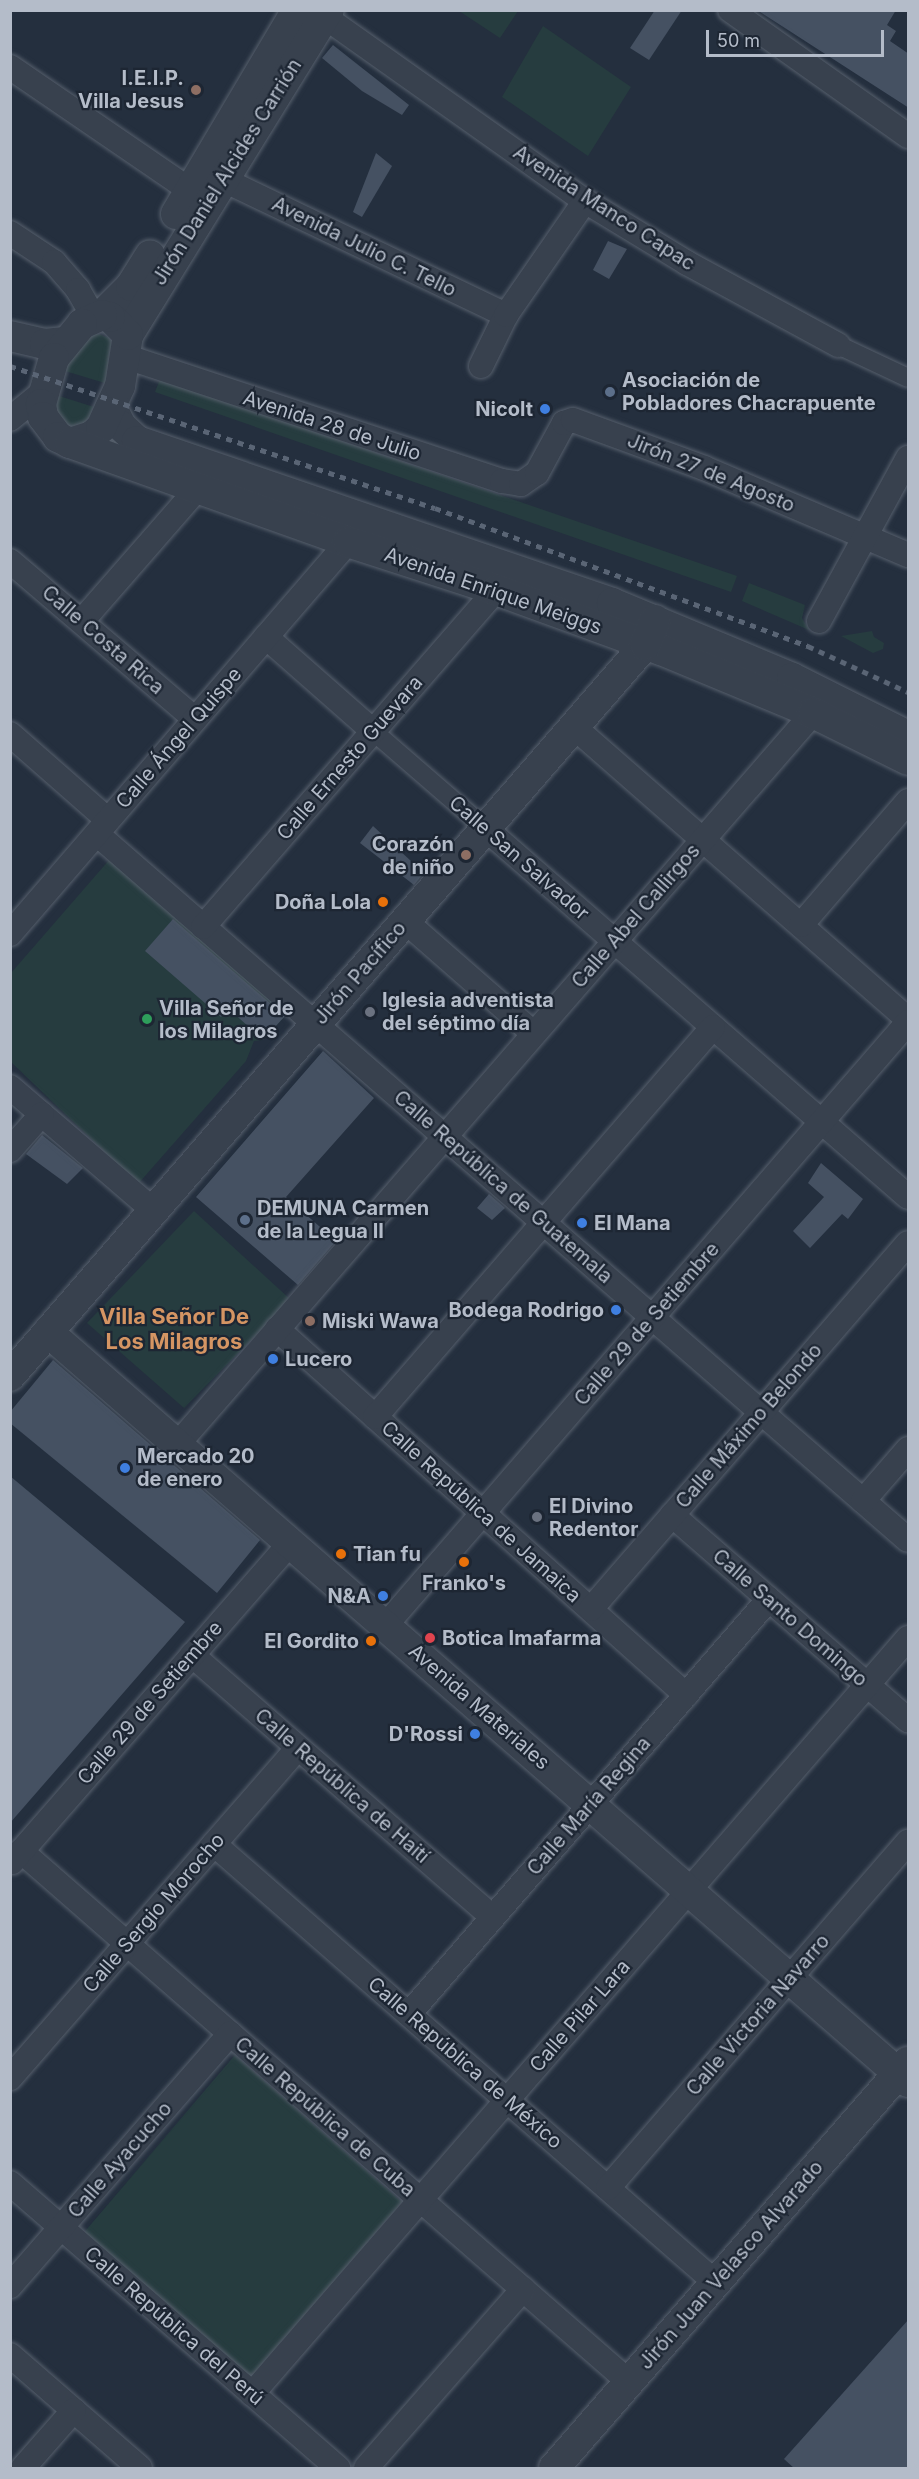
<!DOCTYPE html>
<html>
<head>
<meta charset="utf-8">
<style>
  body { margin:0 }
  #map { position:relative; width:919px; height:2479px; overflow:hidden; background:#242f3e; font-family:Inter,sans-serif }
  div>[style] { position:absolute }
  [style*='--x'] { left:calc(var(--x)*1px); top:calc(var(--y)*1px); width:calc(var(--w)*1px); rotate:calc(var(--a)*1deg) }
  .green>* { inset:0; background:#263c3f }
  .building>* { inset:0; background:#455162 }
  .roads { filter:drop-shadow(0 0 2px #565f6c) drop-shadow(0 0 2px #565f6c) }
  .pedestrian>* { height:18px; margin:-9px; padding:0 9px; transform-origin:9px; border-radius:9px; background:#38414e }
  .minor>* { height:24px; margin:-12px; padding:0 12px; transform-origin:12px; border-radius:12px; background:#38414e }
  .tertiary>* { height:30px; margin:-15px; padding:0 15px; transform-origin:15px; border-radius:15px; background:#38414e }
  .rail>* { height:4.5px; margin-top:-2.25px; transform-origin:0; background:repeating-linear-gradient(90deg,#5a6575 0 6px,transparent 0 12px) }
  .dots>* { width:16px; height:16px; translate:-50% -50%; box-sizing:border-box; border:3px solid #1d2633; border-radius:50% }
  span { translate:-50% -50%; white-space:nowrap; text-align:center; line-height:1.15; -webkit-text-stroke:4.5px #1d2633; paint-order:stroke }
  .poi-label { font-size:20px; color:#b4bcc9; font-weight:700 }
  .right { translate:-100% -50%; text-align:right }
  .left { translate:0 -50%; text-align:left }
  .street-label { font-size:20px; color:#b4bcc9 }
  .quarter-label { font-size:22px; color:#d59563; font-weight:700 }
  .frame { position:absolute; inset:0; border:12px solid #b4bcc9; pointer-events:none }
  .scale { position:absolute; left:706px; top:30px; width:178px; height:27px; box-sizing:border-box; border:3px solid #b4bcc9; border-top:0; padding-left:8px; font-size:18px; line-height:21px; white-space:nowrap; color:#b4bcc9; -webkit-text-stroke:4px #1d2633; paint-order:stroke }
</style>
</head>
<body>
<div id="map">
  <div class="green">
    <i style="clip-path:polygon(459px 11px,518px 10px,518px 11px,500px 38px)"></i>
    <i style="clip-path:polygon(543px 26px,631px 87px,588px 156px,502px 97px)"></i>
    <i style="clip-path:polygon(91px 331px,109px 338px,114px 347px,108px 384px,65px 371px,67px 361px)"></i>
    <i style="clip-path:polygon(160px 379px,737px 576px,731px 592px,155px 392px)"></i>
    <i style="clip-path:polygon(56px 395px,94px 407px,86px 425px,75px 433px,54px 427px)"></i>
    <i style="clip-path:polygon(749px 583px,805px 605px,802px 618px,809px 630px,742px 601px)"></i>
    <i style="clip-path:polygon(872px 631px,874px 637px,884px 643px,883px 649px,873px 653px,841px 636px)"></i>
    <i style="clip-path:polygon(110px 859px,288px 1013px,263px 1040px,254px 1041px,246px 1061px,138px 1184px,11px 1062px,11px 973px)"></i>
    <i style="clip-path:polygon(194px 1211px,291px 1300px,184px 1408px,87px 1323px)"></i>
    <i style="clip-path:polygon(235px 2055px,402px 2202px,246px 2384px,81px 2236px)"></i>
  </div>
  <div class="building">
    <i style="clip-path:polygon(655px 10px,682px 10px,649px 60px,630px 48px)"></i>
    <i style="clip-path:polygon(757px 10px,896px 10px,887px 25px,896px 31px,890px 41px,909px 54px,909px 108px)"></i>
    <i style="clip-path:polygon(333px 45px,409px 105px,402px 115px,362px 91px,322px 58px)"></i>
    <i style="clip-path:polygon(376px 153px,392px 166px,362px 217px,353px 212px)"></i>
    <i style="clip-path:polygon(608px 241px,627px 249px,609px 279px,593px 270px)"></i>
    <i style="clip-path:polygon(373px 826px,424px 873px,414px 885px,360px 843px)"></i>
    <i style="clip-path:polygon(173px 919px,285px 1016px,263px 1040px,228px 1008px,221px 1017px,145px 951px)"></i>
    <i style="clip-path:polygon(323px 1051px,374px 1098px,286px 1197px,336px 1241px,298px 1285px,196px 1197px)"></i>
    <i style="clip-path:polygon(42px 1135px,83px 1168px,67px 1184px,26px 1154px)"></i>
    <i style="clip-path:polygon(821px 1163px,863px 1199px,848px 1219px,842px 1214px,810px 1248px,793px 1231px,824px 1197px,808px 1183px)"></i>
    <i style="clip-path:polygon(489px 1194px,505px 1208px,492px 1220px,477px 1208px)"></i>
    <i style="clip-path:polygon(53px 1360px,260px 1540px,217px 1593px,10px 1423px,10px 1412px)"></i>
    <i style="clip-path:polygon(10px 1476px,185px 1622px,10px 1823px)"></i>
    <i style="clip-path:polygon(909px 2319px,909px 2469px,795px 2469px,784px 2459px)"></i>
  </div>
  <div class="roads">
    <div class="pedestrian">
      <i style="--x:838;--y:345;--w:77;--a:25.2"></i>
      <i style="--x:373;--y:731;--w:150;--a:40.9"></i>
    </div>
    <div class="minor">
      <i style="--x:315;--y:10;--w:331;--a:35.3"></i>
      <i style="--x:585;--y:201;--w:119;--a:31.3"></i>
      <i style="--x:687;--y:263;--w:172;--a:28.5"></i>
      <i style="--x:730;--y:10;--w:218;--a:35.3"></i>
      <i style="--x:10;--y:67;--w:234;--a:34.4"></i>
      <i style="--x:222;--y:179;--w:315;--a:25.6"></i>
      <i style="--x:10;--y:233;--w:53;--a:33.4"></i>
      <i style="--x:54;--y:262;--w:37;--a:49"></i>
      <i style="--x:78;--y:290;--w:32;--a:60"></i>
      <i style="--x:127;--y:357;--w:395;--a:18.3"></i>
      <i style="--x:502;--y:481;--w:19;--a:9"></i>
      <i style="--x:521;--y:484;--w:19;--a:-35"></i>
      <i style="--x:537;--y:473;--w:57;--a:-61.6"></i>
      <i style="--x:564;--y:423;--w:9;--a:-18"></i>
      <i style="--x:573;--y:420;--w:140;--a:20.1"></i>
      <i style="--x:704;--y:468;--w:222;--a:23.1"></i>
      <i style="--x:481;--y:366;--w:57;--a:-63.9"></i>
      <i style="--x:506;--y:315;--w:139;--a:-55.3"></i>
      <i style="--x:10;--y:419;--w:43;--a:-39.3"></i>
      <i style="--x:10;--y:561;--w:243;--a:40.5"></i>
      <i style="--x:82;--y:621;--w:176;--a:-48.9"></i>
      <i style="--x:819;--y:621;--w:186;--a:-61.4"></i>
      <i style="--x:266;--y:637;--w:142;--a:41.3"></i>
      <i style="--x:574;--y:727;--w:444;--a:41.2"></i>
      <i style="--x:10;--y:734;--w:130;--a:41.3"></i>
      <i style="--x:486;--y:829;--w:560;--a:41.09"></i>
      <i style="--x:97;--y:834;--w:1075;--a:41.04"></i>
      <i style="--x:405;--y:921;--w:171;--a:41.2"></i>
      <i style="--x:801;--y:925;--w:164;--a:-49.2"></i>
      <i style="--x:203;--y:927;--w:447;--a:-49"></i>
      <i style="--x:10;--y:934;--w:518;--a:-49.23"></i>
      <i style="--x:10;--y:1087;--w:190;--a:40.7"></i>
      <i style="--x:10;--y:1150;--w:48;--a:-48.4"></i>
      <i style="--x:277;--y:1329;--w:549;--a:41.82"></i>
      <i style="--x:375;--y:1417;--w:516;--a:-49.09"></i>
      <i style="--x:177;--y:1445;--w:970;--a:-49.01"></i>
      <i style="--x:863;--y:1501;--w:69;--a:-49.1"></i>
      <i style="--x:672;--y:1515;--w:313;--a:41"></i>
      <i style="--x:591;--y:1609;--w:484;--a:-49.1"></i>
      <i style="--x:385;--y:1626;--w:799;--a:-49.11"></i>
      <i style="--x:192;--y:1655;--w:398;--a:41.1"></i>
      <i style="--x:214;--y:1844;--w:667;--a:41.17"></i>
      <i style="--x:21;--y:1851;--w:807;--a:41.13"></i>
      <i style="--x:12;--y:1862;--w:423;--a:-48.9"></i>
      <i style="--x:409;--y:2014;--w:549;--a:-49.06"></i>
      <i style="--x:10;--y:2078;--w:438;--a:-48.9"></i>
      <i style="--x:10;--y:2183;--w:435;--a:41"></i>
      <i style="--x:608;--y:2188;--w:458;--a:-49.1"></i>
      <i style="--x:10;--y:2286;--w:335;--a:-48.9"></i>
      <i style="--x:10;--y:2355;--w:172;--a:41"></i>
      <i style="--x:252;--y:2394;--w:1001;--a:-49.05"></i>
      <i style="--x:23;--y:2468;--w:77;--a:-48.7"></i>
      <i style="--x:366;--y:2468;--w:238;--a:-48.7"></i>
    </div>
    <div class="tertiary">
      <i style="--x:176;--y:214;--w:237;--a:-59.3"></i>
      <i style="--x:102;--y:315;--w:41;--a:-45"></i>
      <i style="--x:131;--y:286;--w:36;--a:-58"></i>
      <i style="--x:128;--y:335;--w:382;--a:-58.3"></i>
      <i style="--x:10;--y:336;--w:36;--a:13"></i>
      <i style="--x:45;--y:344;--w:18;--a:-6"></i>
      <i style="--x:112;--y:408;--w:20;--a:63"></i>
      <i style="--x:121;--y:426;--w:22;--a:43"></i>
      <i style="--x:137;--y:441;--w:502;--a:18.83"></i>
      <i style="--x:612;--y:603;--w:195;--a:22.6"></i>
      <i style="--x:792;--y:678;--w:130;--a:26.6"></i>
      <i style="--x:70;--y:443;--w:23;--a:-18"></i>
      <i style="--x:92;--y:436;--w:12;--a:-42"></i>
      <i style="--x:101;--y:428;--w:46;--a:-65.7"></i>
      <i style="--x:120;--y:386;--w:52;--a:-81.1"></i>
      <i style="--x:128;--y:335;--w:25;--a:-135"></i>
      <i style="--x:110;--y:317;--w:8;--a:-166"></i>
      <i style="--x:102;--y:315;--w:22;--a:156"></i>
      <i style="--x:82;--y:324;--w:44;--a:129.5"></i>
      <i style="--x:54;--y:358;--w:48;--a:105.8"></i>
      <i style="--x:41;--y:404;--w:13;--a:81"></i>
      <i style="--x:43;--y:417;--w:25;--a:53"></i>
      <i style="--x:58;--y:437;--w:13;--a:27"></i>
      <i style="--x:70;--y:443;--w:295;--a:19.6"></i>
      <i style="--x:348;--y:542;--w:156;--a:18"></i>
      <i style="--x:496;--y:590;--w:176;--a:20"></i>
      <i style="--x:661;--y:650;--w:165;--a:22.5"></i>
      <i style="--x:813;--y:713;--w:106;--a:26.3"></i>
      <i style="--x:48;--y:1332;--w:1141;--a:41.09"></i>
      <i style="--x:10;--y:1376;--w:968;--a:-49.02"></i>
      <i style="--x:645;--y:645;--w:27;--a:-68"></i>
      <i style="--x:554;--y:2468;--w:539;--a:-48.91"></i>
    </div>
  </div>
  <div class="rail">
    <i style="--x:10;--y:366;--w:448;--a:18.5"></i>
    <i style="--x:435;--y:508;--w:398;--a:20.3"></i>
    <i style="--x:808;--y:646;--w:110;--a:24.7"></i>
  </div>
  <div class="dots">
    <i style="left:196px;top:90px;background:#8d6e63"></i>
    <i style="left:610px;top:392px;background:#5c6f8a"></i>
    <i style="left:545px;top:409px;background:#3f7fe0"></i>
    <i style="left:466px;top:855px;background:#8d6e63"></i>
    <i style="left:383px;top:902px;background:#e8710a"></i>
    <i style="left:370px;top:1012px;background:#6b7280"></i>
    <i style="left:147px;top:1019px;background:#2e9e5b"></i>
    <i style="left:245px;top:1220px;background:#5c6f8a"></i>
    <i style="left:582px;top:1223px;background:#3f7fe0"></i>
    <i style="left:616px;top:1310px;background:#3f7fe0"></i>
    <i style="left:310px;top:1321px;background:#8d6e63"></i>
    <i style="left:273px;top:1359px;background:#3f7fe0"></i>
    <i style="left:125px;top:1468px;background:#3f7fe0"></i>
    <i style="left:537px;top:1517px;background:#6b7280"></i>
    <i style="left:341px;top:1554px;background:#e8710a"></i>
    <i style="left:464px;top:1562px;background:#e8710a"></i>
    <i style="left:383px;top:1596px;background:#3f7fe0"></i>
    <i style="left:430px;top:1638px;background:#e0444e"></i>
    <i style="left:371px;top:1641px;background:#e8710a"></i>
    <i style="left:475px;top:1734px;background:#3f7fe0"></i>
  </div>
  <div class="poi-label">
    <span class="right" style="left:184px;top:90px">I.E.I.P.<br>Villa Jesus</span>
    <span class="left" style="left:622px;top:392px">Asociación de<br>Pobladores Chacrapuente</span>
    <span class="right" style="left:533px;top:409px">Nicolt</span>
    <span class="right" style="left:454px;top:856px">Corazón<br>de niño</span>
    <span class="right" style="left:371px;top:902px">Doña Lola</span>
    <span class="left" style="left:382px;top:1012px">Iglesia adventista<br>del séptimo día</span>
    <span class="left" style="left:159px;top:1020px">Villa Señor de<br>los Milagros</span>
    <span class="left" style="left:257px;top:1220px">DEMUNA Carmen<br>de la Legua II</span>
    <span class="left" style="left:594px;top:1223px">El Mana</span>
    <span class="right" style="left:604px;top:1310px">Bodega Rodrigo</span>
    <span class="left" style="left:322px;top:1321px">Miski Wawa</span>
    <span class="left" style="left:285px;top:1359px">Lucero</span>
    <span class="left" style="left:137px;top:1468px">Mercado 20<br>de enero</span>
    <span class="left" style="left:549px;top:1518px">El Divino<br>Redentor</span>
    <span class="left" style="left:353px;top:1554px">Tian fu</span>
    <span style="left:464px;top:1583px">Franko's</span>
    <span class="right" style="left:371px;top:1596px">N&amp;A</span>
    <span class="left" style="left:442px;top:1638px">Botica Imafarma</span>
    <span class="right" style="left:359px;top:1641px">El Gordito</span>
    <span class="right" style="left:463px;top:1734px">D'Rossi</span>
  </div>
  <div class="street-label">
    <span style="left:227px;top:172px;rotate:-58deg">Jirón Daniel Alcides Carrión</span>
    <span style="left:604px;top:208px;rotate:33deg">Avenida Manco Capac</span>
    <span style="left:364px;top:247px;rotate:26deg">Avenida Julio C. Tello</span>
    <span style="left:332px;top:426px;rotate:18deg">Avenida 28 de Julio</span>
    <span style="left:711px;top:473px;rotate:22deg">Jirón 27 de Agosto</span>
    <span style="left:493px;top:591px;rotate:19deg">Avenida Enrique Meiggs</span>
    <span style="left:103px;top:640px;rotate:41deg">Calle Costa Rica</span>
    <span style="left:179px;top:738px;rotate:-49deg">Calle Ángel Quispe</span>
    <span style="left:350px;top:758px;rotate:-49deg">Calle Ernesto Guevara</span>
    <span style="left:519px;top:858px;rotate:41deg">Calle San Salvador</span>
    <span style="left:636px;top:916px;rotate:-49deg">Calle Abel Callirgos</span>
    <span style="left:360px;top:973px;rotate:-49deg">Jirón Pacífico</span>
    <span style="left:503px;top:1187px;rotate:41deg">Calle República de Guatemala</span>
    <span style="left:647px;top:1324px;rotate:-49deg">Calle 29 de Setiembre</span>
    <span style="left:749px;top:1426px;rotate:-49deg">Calle Máximo Belondo</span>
    <span style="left:481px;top:1512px;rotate:42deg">Calle República de Jamaica</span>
    <span style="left:790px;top:1618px;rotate:41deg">Calle Santo Domingo</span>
    <span style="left:150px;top:1703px;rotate:-49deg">Calle 29 de Setiembre</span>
    <span style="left:479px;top:1707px;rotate:41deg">Avenida Materiales</span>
    <span style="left:342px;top:1786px;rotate:41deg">Calle República de Haití</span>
    <span style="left:589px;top:1806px;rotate:-49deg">Calle María Regina</span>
    <span style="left:154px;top:1913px;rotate:-49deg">Calle Sergio Morocho</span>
    <span style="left:758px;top:2015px;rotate:-49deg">Calle Victoria Navarro</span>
    <span style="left:580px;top:2016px;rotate:-49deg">Calle Pilar Lara</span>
    <span style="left:465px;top:2063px;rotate:41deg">Calle República de México</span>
    <span style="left:325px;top:2117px;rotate:41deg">Calle República de Cuba</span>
    <span style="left:120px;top:2160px;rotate:-49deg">Calle Ayacucho</span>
    <span style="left:731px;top:2265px;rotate:-49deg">Jirón Juan Velasco Alvarado</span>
    <span style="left:174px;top:2326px;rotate:41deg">Calle República del Perú</span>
  </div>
  <div class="quarter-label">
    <span style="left:174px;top:1329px">Villa Señor De<br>Los Milagros</span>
  </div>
  <div class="frame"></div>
  <div class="scale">50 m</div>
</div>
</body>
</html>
